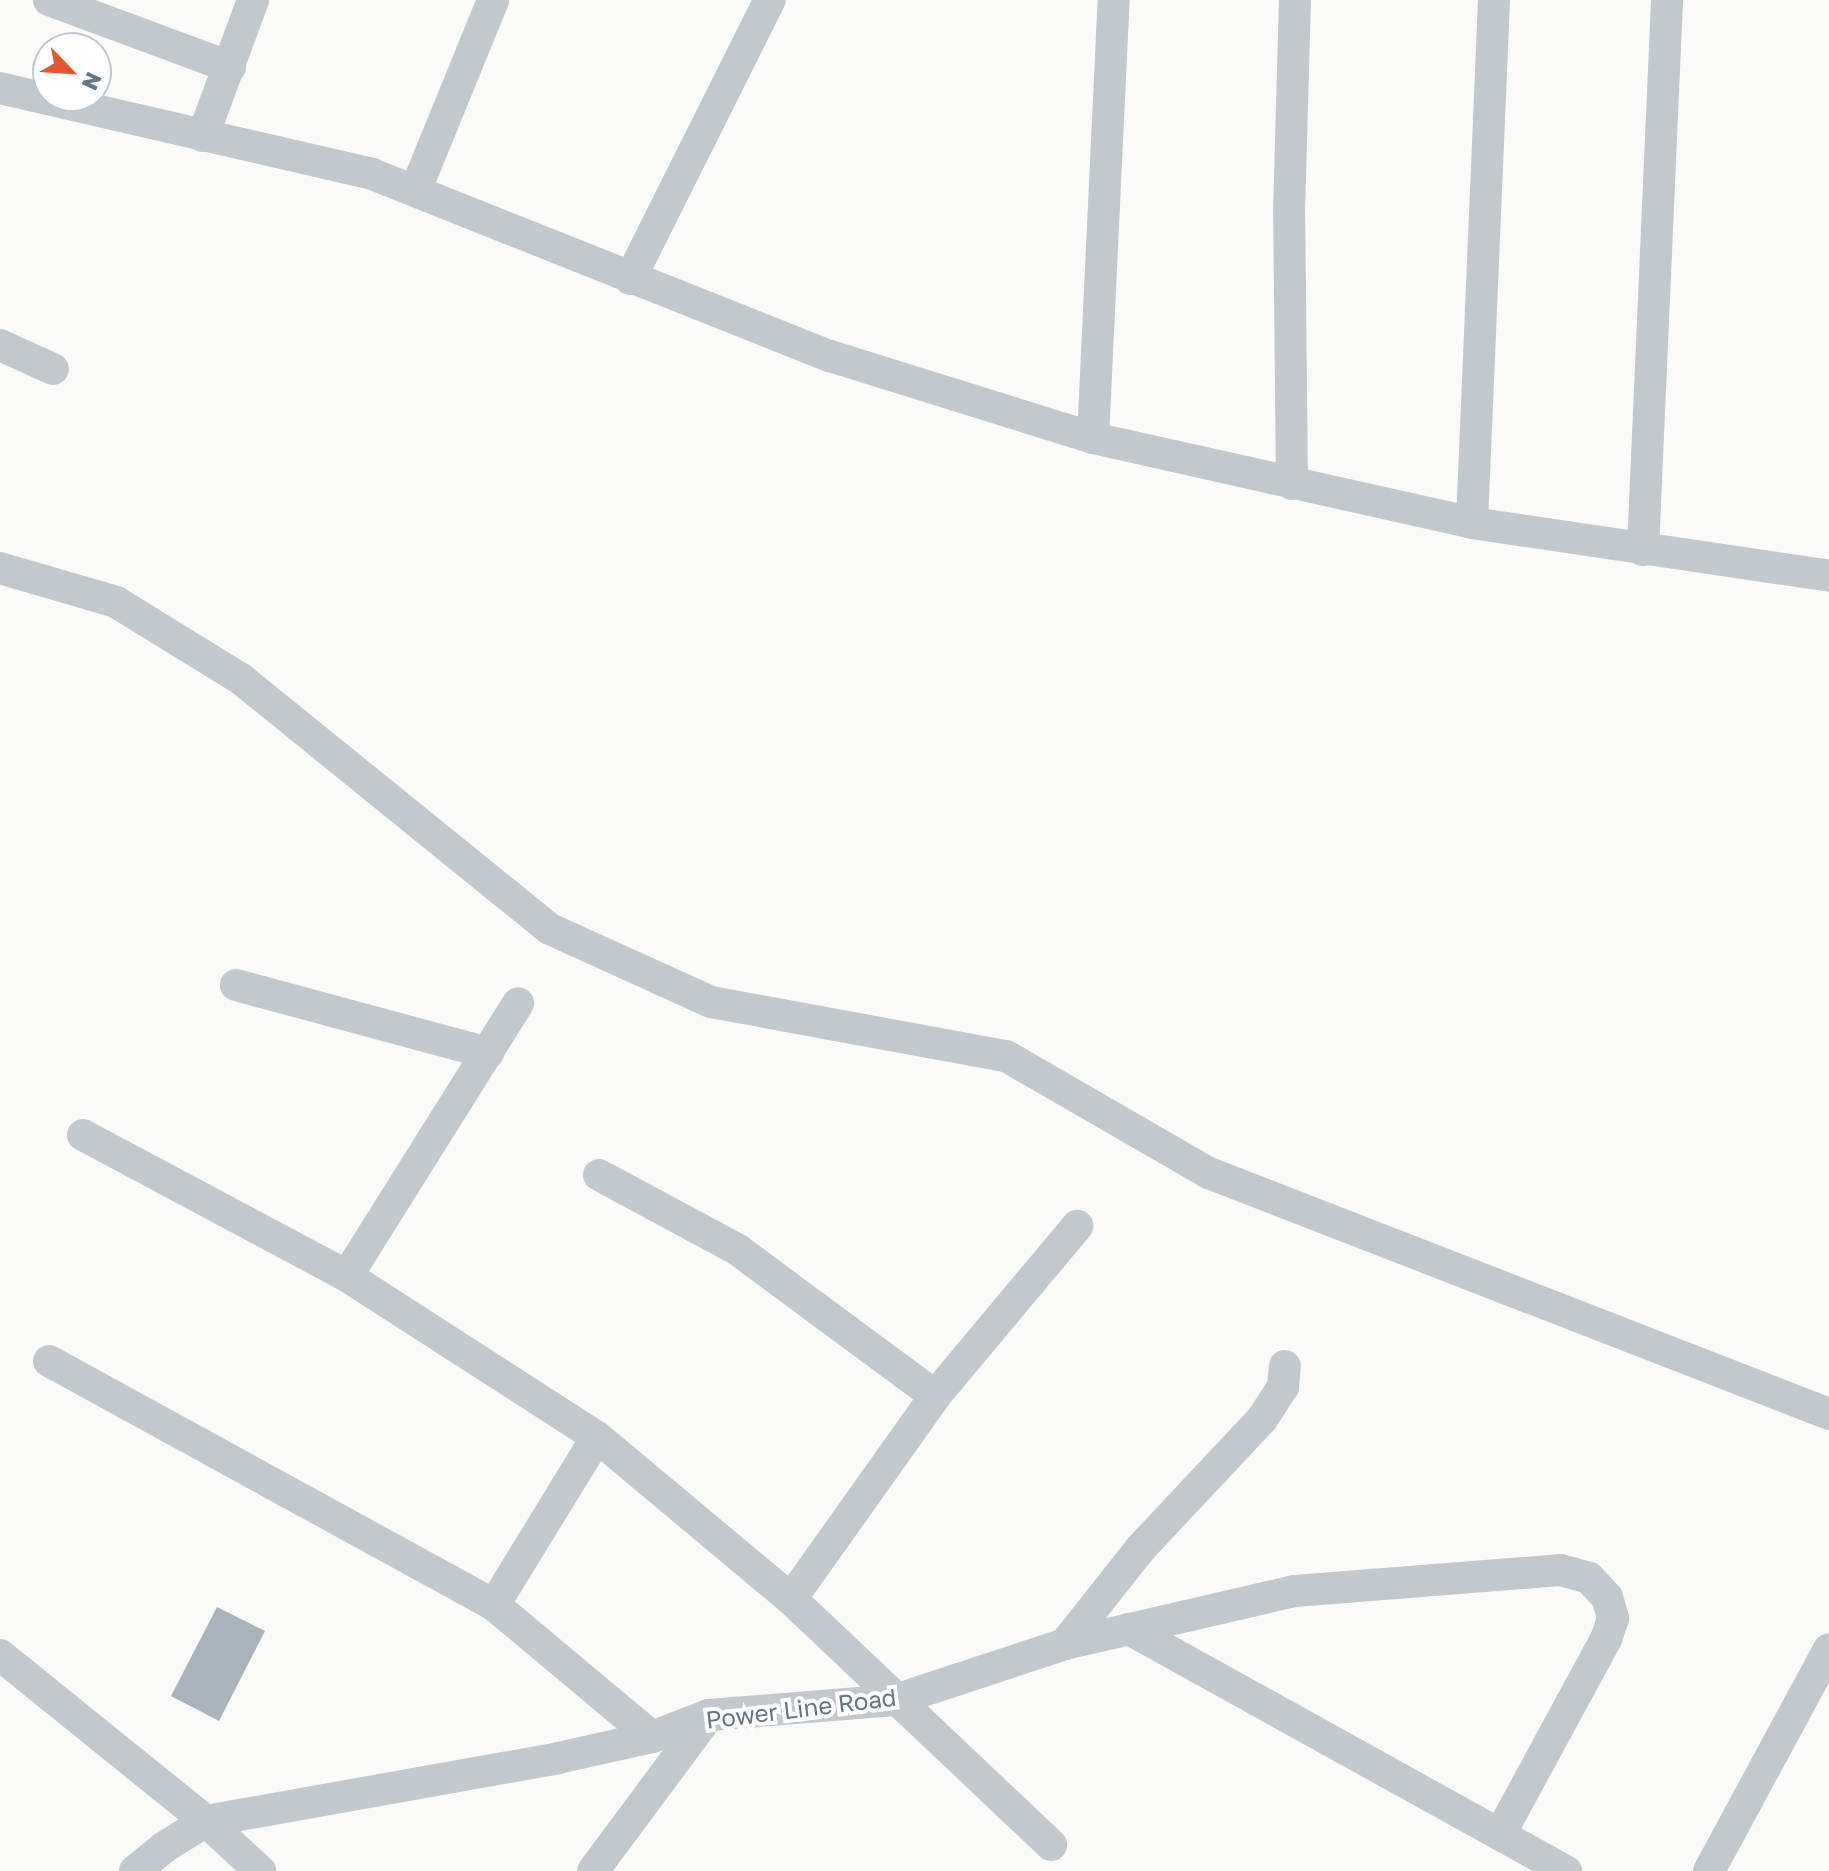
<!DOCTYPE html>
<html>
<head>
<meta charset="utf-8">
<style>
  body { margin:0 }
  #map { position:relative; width:1829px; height:1871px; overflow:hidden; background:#fafaf8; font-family:"Golos Text",sans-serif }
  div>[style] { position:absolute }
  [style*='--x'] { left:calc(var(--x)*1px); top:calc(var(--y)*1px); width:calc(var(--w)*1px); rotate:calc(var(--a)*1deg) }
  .building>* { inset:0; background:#aab3b9 }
  .street>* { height:32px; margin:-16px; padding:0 16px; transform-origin:16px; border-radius:16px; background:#c3c8cc }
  span { translate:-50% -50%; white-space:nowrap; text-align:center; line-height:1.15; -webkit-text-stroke:8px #fff; paint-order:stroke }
  .street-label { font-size:24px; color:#657683 }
  .north { position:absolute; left:32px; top:32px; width:80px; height:80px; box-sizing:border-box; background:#fff; border:2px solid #c1c8cd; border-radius:50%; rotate:115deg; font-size:22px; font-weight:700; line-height:32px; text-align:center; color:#657683 }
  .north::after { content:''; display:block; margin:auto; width:28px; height:36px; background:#e4572e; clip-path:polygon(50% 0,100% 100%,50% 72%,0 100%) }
</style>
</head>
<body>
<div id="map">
  <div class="building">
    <i style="clip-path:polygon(217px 1607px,265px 1631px,219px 1721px,171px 1696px)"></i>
  </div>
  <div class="street">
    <i style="--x:49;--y:0;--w:193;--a:20.3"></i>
    <i style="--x:0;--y:88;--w:382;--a:13"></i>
    <i style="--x:372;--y:174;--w:493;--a:21.7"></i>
    <i style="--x:830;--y:356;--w:275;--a:17.3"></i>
    <i style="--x:1093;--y:438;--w:388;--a:12.6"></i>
    <i style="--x:1472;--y:523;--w:361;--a:8.4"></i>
    <i style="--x:203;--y:136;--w:145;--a:-69.8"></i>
    <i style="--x:416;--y:189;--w:204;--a:-67.8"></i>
    <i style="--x:630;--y:279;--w:312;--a:-63.4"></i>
    <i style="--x:0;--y:345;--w:58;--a:24.4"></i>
    <i style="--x:1093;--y:438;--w:439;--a:-87.3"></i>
    <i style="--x:1292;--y:484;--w:271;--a:-90.6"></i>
    <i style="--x:1289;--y:213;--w:213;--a:-88.4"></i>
    <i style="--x:1472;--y:523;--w:523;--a:-87.59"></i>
    <i style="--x:1643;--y:550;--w:551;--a:-87.5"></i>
    <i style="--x:0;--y:568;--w:121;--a:16.3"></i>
    <i style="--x:116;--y:602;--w:147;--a:31.6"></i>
    <i style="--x:241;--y:679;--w:397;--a:39"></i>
    <i style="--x:550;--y:929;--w:177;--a:24.4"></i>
    <i style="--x:711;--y:1002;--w:300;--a:10.4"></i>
    <i style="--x:1006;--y:1056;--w:234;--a:30"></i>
    <i style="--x:1209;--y:1173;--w:665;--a:21.24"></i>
    <i style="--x:236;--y:985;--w:261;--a:15.1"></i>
    <i style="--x:83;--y:1135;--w:299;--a:28.1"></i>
    <i style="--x:347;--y:1276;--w:297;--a:32.8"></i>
    <i style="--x:597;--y:1437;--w:253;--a:39.9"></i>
    <i style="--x:791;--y:1599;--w:358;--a:43.4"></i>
    <i style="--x:599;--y:1175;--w:158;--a:28.3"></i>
    <i style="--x:738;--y:1250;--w:245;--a:36.5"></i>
    <i style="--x:347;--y:1276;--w:322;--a:-57.9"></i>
    <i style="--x:49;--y:1361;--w:508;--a:28.74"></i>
    <i style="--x:494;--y:1605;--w:206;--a:39.9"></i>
    <i style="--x:791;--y:1599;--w:249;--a:-54.6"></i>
    <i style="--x:935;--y:1396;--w:222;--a:-50.1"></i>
    <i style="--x:494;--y:1605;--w:197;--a:-58.5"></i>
    <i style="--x:1129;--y:1629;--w:500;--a:29"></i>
    <i style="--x:1065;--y:1644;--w:121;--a:-51.7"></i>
    <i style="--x:1140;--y:1549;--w:178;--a:-46.8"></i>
    <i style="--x:1262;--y:1419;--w:38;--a:-57"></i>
    <i style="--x:1283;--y:1387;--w:21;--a:-85"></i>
    <i style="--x:0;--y:1655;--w:265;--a:38.9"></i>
    <i style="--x:206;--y:1821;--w:74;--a:42.8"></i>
    <i style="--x:135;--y:1871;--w:36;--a:-39"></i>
    <i style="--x:163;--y:1848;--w:51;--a:-32.1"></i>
    <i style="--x:206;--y:1821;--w:358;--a:-10.1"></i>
    <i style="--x:558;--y:1758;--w:96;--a:-12.6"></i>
    <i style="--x:652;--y:1737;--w:61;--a:-21.1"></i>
    <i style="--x:709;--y:1715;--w:187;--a:-4.6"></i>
    <i style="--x:895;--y:1700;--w:179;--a:-18.2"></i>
    <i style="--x:1065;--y:1644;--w:236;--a:-13"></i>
    <i style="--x:1295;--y:1591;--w:266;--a:-4.5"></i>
    <i style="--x:1560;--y:1570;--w:30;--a:15"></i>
    <i style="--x:1589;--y:1578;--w:26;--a:47"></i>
    <i style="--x:1607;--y:1597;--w:22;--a:74"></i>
    <i style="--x:1613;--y:1618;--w:22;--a:108"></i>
    <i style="--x:1606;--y:1639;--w:222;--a:118.5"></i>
    <i style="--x:593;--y:1871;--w:194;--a:-53.4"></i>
    <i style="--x:1709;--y:1871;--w:252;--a:-61.6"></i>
  </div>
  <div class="street-label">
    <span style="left:801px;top:1708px;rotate:-7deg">Power Line Road</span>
  </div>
  <div class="north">N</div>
</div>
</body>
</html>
